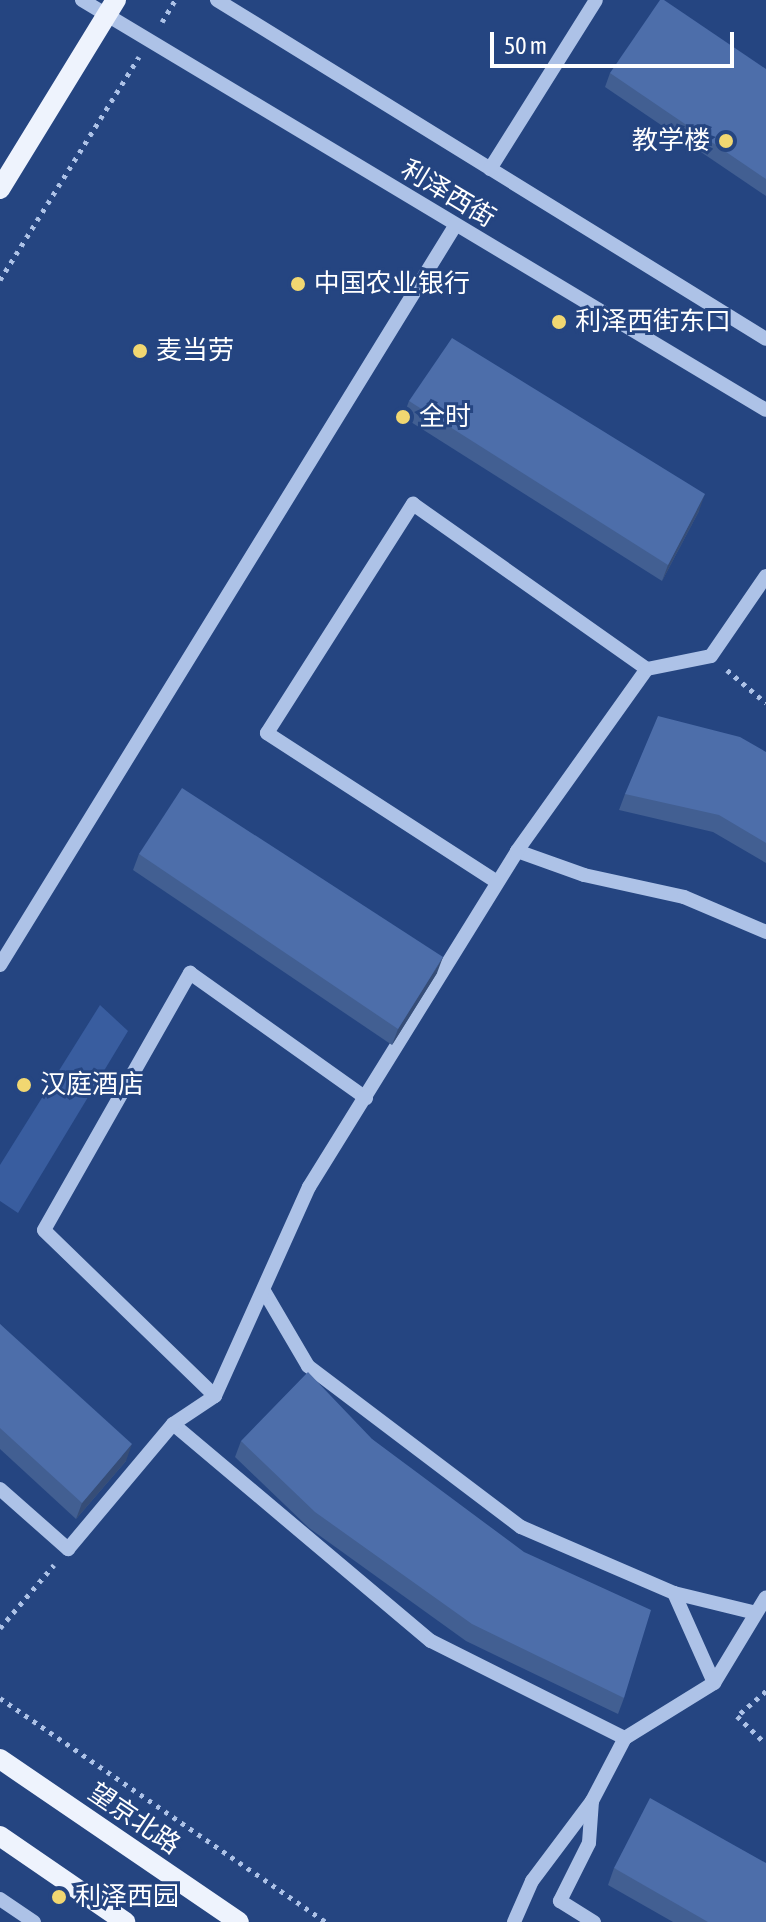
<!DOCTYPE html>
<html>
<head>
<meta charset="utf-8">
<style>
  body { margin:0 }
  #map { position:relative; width:766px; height:1922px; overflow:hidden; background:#254581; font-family:"Asap Condensed","Noto Sans SC",sans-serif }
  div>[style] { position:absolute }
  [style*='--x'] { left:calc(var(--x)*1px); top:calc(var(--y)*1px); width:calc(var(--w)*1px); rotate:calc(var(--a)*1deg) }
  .green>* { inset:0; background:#395d9f }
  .path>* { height:5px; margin-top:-2.5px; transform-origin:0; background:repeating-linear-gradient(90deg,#adc2e7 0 4px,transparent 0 10px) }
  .minor>* { height:14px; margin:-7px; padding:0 7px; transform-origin:7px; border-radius:7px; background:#adc2e7 }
  .major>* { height:20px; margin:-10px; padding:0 10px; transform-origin:10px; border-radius:10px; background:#eef3fd }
  .wall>* { inset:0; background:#425f92 }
  .shaded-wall>* { inset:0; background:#364d77 }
  .building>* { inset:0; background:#4d6eaa }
  .dots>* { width:22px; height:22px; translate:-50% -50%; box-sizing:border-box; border:4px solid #254581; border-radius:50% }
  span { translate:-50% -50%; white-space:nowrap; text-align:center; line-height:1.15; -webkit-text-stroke:6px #254581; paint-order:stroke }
  .poi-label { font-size:26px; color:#fff }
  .right { translate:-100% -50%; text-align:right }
  .left { translate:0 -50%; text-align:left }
  .street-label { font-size:26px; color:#fff }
  .scale { position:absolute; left:490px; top:32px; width:244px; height:36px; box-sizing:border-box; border:4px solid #fff; border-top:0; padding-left:10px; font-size:24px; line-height:28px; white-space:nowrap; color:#fff; -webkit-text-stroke:6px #254581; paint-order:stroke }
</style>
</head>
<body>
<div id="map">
  <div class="green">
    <i style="clip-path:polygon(100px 1005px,128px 1031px,18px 1213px,0 1201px,0 1165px)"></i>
  </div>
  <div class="path">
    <i style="--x:162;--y:22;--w:26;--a:-59"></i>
    <i style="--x:0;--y:280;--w:263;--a:-58.1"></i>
    <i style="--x:727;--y:670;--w:51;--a:40.2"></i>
    <i style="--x:0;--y:1628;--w:83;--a:-49.4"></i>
    <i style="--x:766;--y:1691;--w:38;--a:139"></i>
    <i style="--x:737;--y:1716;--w:40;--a:44"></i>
    <i style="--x:0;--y:1698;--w:396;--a:34.5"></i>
  </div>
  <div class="minor">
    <i style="--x:82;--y:0;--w:797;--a:30.94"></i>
    <i style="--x:217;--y:0;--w:645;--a:31.69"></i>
    <i style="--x:490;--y:169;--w:199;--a:-57.9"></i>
    <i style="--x:517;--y:851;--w:71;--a:19.7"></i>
    <i style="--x:584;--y:875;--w:102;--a:12.4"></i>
    <i style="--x:684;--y:897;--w:89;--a:23.1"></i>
    <i style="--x:497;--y:882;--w:274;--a:-147.1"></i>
    <i style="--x:267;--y:733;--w:272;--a:-57.5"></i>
    <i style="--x:413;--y:504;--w:286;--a:35.2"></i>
    <i style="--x:0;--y:965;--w:868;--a:-58.38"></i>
    <i style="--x:264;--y:1291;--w:87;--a:59.6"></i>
    <i style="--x:308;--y:1366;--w:267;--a:37.1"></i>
    <i style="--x:521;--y:1527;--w:167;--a:23.3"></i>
    <i style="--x:674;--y:1593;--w:98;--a:66"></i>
    <i style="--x:215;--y:1396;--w:238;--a:-135.9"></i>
    <i style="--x:44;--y:1230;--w:296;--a:-60.4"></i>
    <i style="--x:190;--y:973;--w:216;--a:35.4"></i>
    <i style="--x:173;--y:1424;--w:337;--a:40.1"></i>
    <i style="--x:431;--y:1641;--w:217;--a:26.6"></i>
    <i style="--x:0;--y:1489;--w:91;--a:41.4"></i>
    <i style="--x:68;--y:1549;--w:163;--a:-50"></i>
    <i style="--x:173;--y:1424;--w:50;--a:-33.7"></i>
    <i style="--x:215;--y:1396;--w:229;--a:-65.8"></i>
    <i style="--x:309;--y:1187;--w:395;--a:-58.2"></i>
    <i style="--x:517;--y:851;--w:224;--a:-54.5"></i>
    <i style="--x:647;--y:669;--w:65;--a:-11.5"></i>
    <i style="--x:711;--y:656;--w:97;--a:-55.5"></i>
    <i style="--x:674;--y:1593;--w:84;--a:13.7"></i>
    <i style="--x:592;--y:1801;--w:42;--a:94.1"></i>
    <i style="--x:589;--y:1843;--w:65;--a:116.6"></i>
    <i style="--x:560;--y:1901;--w:40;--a:32"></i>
    <i style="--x:0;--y:1899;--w:41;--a:34.1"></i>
    <i style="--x:514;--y:1922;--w:45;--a:-66.3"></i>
    <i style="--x:532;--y:1881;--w:100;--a:-53.1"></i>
    <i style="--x:592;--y:1801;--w:71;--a:-62.4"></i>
    <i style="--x:625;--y:1738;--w:105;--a:-31.7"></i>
    <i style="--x:714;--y:1683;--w:100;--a:-58.8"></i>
  </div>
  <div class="major">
    <i style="--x:0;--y:189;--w:222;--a:-58.5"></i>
    <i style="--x:0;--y:1759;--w:289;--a:34.3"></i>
    <i style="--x:0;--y:1836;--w:152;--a:34.5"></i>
  </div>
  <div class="wall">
    <i style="clip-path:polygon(766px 69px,766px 196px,605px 87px,610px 73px)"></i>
    <i style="clip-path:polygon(409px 401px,699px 511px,662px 581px,403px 417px)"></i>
    <i style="clip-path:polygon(766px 752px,766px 863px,713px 832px,619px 810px,625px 794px)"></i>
    <i style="clip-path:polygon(139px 854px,437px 973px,392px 1045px,133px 870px)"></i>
    <i style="clip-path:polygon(0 1324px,126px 1461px,76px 1519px,0 1449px)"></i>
    <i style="clip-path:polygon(372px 1439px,624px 1698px,618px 1714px,466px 1641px,309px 1528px,235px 1457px,241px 1441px)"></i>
    <i style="clip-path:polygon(614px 1868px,766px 1922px,673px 1922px,608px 1885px)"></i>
  </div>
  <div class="shaded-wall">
    <i style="clip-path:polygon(705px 494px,699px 511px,662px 581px,668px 565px)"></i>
    <i style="clip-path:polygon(443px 957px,437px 973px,392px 1045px,398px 1029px)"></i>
    <i style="clip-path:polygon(132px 1444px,126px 1461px,76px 1519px,82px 1503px)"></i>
  </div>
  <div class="building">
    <i style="clip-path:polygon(660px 0,664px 0,766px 69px,766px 179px,610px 73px)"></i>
    <i style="clip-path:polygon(452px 338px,705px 494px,668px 565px,409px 401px)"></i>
    <i style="clip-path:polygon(658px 716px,740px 737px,766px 752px,766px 843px,719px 815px,625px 794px)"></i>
    <i style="clip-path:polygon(182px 788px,443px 957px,398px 1029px,139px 854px)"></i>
    <i style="clip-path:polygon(0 1324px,132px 1444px,82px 1503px,0 1428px)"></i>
    <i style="clip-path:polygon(308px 1372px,372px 1439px,524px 1552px,651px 1610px,624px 1698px,472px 1624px,315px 1512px,241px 1441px)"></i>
    <i style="clip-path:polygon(650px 1798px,766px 1863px,766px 1922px,708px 1922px,614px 1868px)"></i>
  </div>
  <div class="dots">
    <i style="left:726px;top:141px;background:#f1d771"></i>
    <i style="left:298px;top:284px;background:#f1d771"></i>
    <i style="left:559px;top:322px;background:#f1d771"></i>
    <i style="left:140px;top:351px;background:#f1d771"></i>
    <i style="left:403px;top:417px;background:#f1d771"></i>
    <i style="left:24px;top:1085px;background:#f1d771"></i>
    <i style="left:59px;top:1897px;background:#f1d771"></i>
  </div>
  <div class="poi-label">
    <span class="right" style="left:710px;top:141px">教学楼</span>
    <span class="left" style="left:314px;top:284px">中国农业银行</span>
    <span class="left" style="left:575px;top:322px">利泽西街东口</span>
    <span class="left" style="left:156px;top:351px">麦当劳</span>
    <span class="left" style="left:419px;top:417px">全时</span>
    <span class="left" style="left:40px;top:1085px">汉庭酒店</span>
    <span class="left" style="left:75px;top:1897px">利泽西园</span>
  </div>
  <div class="street-label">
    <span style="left:448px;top:194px;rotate:31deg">利泽西街</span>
    <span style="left:134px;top:1819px;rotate:34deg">望京北路</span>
  </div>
  <div class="scale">50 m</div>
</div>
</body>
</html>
